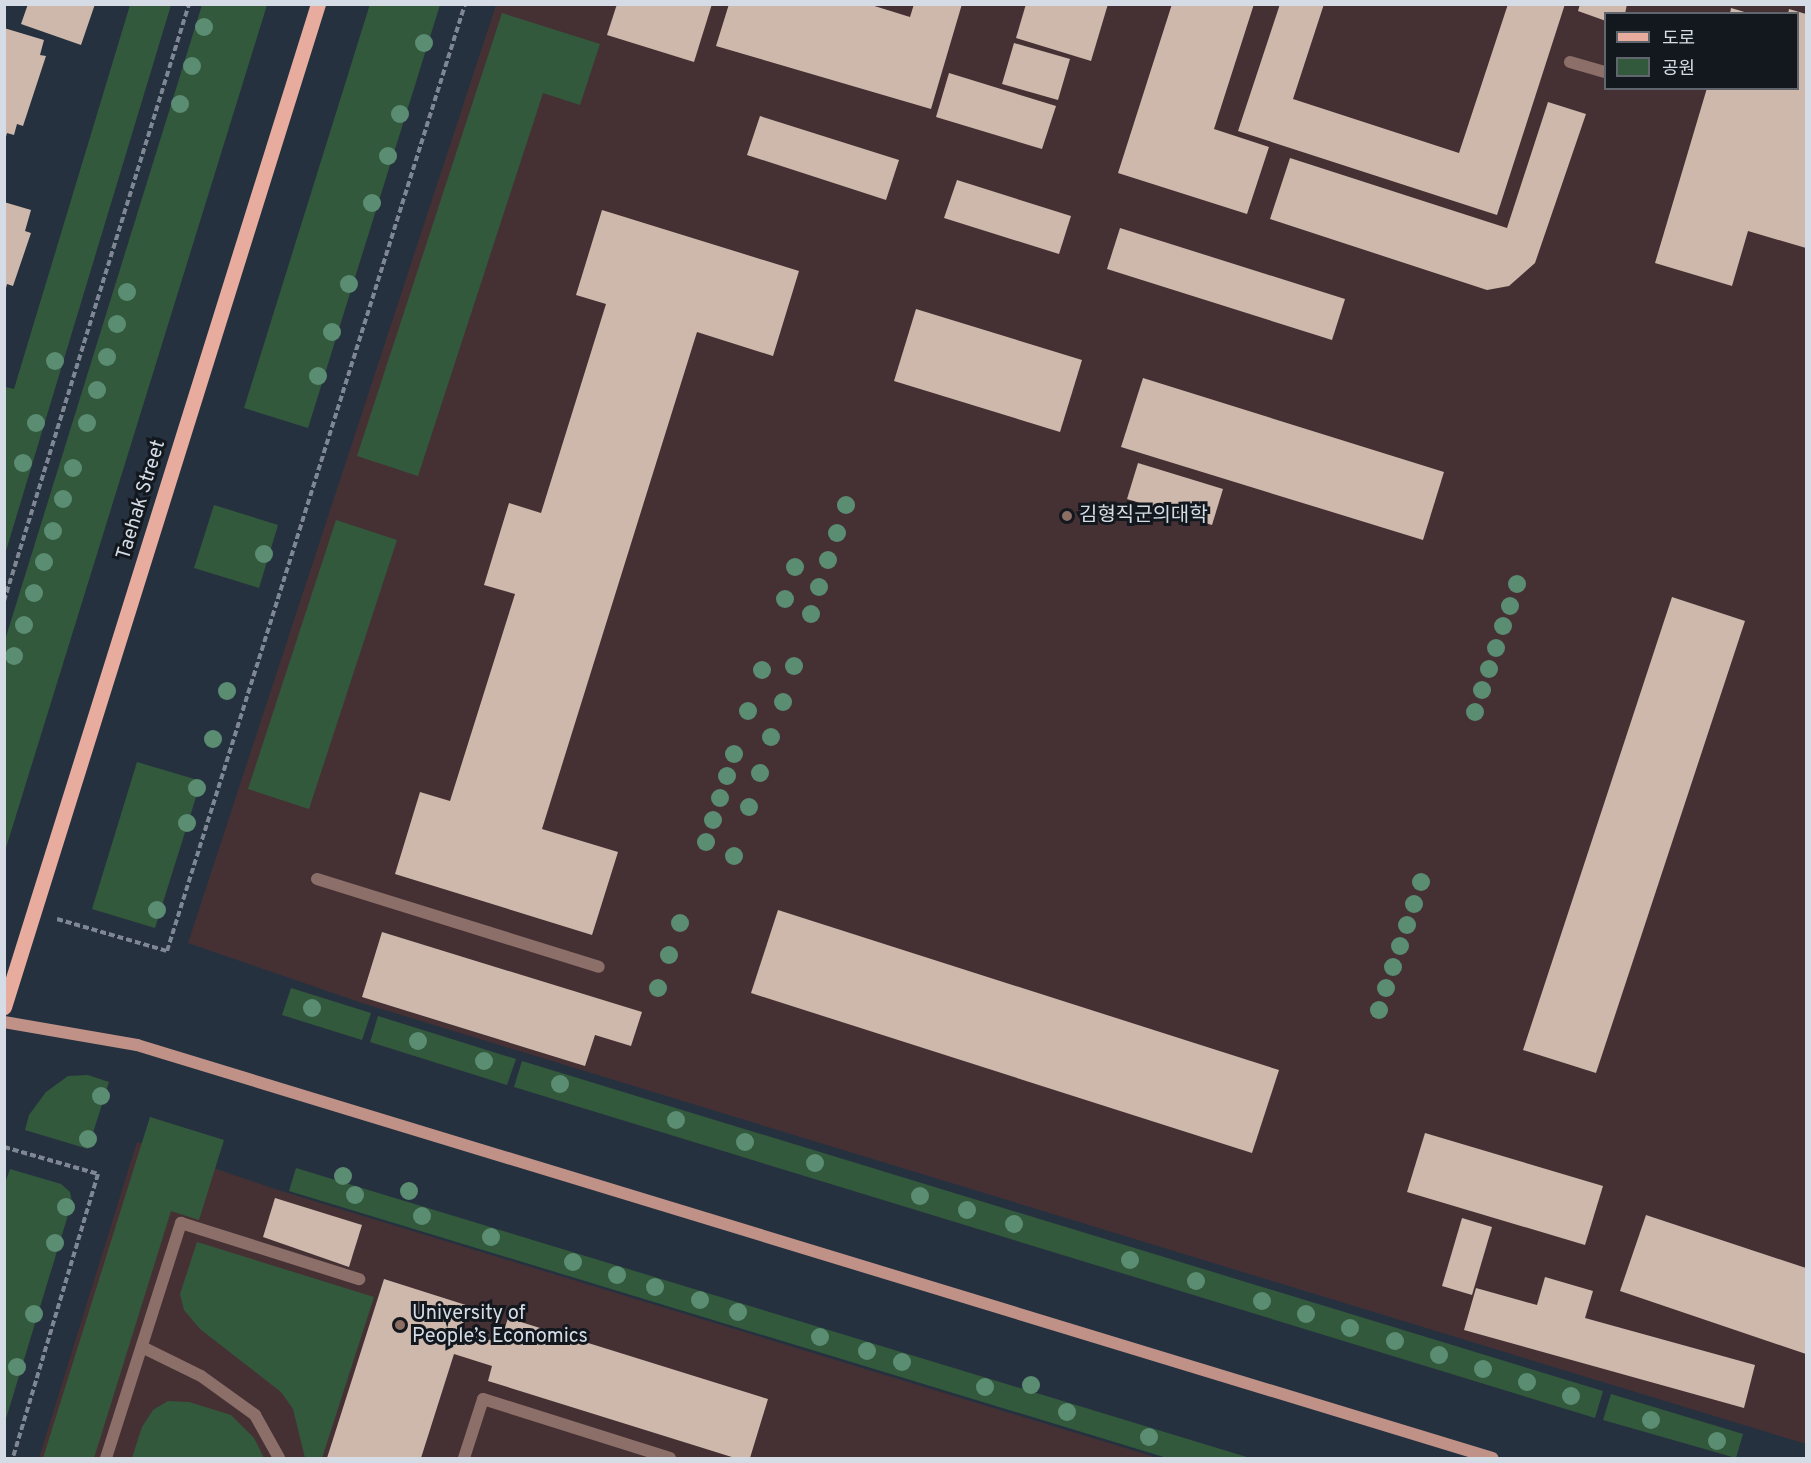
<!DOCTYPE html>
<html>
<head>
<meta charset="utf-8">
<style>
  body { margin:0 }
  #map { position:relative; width:1811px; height:1463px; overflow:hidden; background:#25313f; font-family:Overpass,"Noto Sans KR",sans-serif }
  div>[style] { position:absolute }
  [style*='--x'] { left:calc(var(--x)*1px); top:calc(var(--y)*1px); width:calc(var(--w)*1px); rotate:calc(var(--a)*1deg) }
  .education>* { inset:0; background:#453134 }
  .green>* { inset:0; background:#33593d }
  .building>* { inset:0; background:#cdb8ab }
  .path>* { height:4px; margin-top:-2px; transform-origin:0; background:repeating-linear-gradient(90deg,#7e8793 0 6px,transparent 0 9px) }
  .lane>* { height:12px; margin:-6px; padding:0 6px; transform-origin:6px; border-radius:6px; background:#8c6f68 }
  .secondary>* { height:12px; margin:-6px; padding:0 6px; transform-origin:6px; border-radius:6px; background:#c09187 }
  .primary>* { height:15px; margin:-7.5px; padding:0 7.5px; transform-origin:7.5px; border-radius:7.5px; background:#e8ac9f }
  .trees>* { width:18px; height:18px; margin:-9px; border-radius:50%; background:#5b8d73 }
  .dots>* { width:16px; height:16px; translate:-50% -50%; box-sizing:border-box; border:3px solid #13181f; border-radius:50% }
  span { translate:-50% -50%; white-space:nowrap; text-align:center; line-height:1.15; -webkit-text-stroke:6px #13181f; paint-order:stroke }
  .street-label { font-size:20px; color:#d5dce5 }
  .poi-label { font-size:20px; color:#d5dce5 }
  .left { translate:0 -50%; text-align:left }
  .frame { position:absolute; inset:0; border:6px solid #d5dce5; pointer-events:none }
  .legend { position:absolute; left:1604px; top:12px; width:195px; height:78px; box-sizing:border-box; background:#13181f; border:2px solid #61666e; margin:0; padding:8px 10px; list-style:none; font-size:18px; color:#d5dce5 }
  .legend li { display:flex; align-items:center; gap:12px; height:30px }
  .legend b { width:30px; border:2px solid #61666e }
</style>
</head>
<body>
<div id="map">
  <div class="education">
    <i style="clip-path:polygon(evenodd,496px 5px,1806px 5px,1806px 1444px,362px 1003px,188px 943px,496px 5px,1606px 14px,1798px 14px,1798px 88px,1606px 88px,1606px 14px)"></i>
    <i style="clip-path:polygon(137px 1142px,281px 1191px,1158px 1458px,39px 1458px)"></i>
  </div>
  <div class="green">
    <i style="clip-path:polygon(370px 4px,440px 5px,308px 428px,244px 408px)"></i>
    <i style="clip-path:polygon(130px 5px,171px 5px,5px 554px,5px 387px,14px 389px)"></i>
    <i style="clip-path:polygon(202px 5px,267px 5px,5px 851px,5px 640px)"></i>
    <i style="clip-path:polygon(502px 13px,600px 44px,580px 105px,543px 93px,418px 476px,357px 456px)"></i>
    <i style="clip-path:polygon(214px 505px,278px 525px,259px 588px,194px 568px)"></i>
    <i style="clip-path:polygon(336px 520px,397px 540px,309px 809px,248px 789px)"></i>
    <i style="clip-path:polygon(137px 762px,201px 781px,155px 928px,92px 909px)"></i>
    <i style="clip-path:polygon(291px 988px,371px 1013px,362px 1040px,282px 1015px)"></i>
    <i style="clip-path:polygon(378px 1016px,516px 1059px,507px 1085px,370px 1042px)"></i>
    <i style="clip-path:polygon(522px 1061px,1603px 1391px,1595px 1418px,514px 1087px)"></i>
    <i style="clip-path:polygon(88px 1075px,109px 1082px,88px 1149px,25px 1130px,29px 1115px,46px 1092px,68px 1076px)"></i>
    <i style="clip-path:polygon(150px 1117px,224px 1140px,199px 1220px,171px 1211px,94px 1458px,43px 1458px)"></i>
    <i style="clip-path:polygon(296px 1168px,1250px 1458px,1167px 1458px,289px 1191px)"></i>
    <i style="clip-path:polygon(10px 1169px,61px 1184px,70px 1192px,72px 1202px,5px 1422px,4px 1186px)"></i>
    <i style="clip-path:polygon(197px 1242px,374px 1297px,322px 1458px,305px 1458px,293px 1409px,281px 1392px,200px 1329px,184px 1310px,180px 1294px)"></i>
    <i style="clip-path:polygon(1611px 1394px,1743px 1434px,1736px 1458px,1603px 1420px)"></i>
    <i style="clip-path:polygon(168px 1401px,189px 1402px,231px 1415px,254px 1438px,264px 1458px,132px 1458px,142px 1427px,153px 1410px)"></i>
  </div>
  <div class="building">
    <i style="clip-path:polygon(28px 4px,95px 4px,81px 45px,21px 24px)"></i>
    <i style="clip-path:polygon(617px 4px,712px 4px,694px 62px,607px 35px)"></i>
    <i style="clip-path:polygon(729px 4px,868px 4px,910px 17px,914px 4px,962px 4px,931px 109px,716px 46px)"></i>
    <i style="clip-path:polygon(1026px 4px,1108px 4px,1091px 61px,1016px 38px)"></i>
    <i style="clip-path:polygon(1172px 4px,1254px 4px,1214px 129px,1269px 147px,1247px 214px,1118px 173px)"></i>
    <i style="clip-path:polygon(1280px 4px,1324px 4px,1293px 99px,1459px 153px,1508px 4px,1565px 4px,1497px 215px,1238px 131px)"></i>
    <i style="clip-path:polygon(1580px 4px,1627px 4px,1625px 14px,1606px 14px,1606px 21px,1578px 11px)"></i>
    <i style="clip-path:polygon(1731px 8px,1748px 13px,1748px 14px,1730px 14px)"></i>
    <i style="clip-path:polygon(1789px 9px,1806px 14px,1806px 248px,1748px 231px,1732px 286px,1655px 263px,1707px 88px,1798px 88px,1798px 14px,1788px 14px)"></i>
    <i style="clip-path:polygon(4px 28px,44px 40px,40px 55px,46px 56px,23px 126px,17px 124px,14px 135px,7px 133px,5px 140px)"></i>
    <i style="clip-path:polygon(1014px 43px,1070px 59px,1058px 100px,1002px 84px)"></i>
    <i style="clip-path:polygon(949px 73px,1056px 106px,1042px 149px,936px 117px)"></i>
    <i style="clip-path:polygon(1548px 102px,1586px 114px,1535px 263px,1509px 286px,1487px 290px,1270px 219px,1290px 158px,1507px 228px)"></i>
    <i style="clip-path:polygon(760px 116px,899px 160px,886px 200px,747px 155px)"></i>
    <i style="clip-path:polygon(957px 180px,1071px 216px,1059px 254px,944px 218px)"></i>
    <i style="clip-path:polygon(4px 202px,31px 210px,25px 231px,31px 233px,13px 286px,7px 284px,5px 292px)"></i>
    <i style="clip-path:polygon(602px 210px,799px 271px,773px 356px,697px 332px,542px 829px,618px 852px,592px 935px,395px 874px,420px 792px,450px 801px,515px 594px,484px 585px,509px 503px,541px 513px,606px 304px,576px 295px)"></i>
    <i style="clip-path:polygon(1120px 228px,1345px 299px,1332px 340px,1107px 269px)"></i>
    <i style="clip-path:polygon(916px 309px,1082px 360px,1060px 432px,894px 381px)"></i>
    <i style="clip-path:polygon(1143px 378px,1444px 472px,1423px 540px,1121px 447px)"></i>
    <i style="clip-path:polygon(1138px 463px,1223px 489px,1212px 525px,1127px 499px)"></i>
    <i style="clip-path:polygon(1672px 597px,1745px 621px,1596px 1073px,1523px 1050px)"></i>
    <i style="clip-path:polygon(778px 910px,1279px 1070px,1252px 1153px,751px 993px)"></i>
    <i style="clip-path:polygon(382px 932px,642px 1012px,631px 1046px,595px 1035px,585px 1066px,362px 997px)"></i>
    <i style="clip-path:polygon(1425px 1133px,1603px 1186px,1585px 1245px,1407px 1192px)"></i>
    <i style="clip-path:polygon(275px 1198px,362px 1225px,349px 1267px,263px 1237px)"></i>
    <i style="clip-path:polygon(1646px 1215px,1806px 1268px,1806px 1354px,1620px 1291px)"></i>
    <i style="clip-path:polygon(1462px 1218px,1492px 1227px,1472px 1295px,1442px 1286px)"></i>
    <i style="clip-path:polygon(1545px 1277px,1593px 1291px,1585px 1318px,1755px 1365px,1744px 1408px,1464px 1330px,1476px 1288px,1537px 1305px)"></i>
    <i style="clip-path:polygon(384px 1279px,469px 1306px,461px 1331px,500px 1343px,508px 1318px,768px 1399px,750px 1458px,735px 1458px,488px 1381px,492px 1366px,454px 1354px,421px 1458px,327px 1458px)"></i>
  </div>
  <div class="path">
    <i style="--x:4;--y:601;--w:625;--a:-72.78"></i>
    <i style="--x:57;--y:919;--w:115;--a:16.2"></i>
    <i style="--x:167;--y:951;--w:993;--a:-72.53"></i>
    <i style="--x:4;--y:1147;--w:98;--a:16"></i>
    <i style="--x:98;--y:1174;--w:296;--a:106.7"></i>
  </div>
  <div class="lane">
    <i style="--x:1570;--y:62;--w:37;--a:16"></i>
    <i style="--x:317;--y:879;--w:295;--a:17.3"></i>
    <i style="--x:142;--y:1347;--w:66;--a:26.2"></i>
    <i style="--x:201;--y:1376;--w:67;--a:35.8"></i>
    <i style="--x:255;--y:1415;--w:49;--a:60.8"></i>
    <i style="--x:106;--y:1458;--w:247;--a:-72.3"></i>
    <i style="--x:181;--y:1223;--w:187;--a:17.5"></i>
    <i style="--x:464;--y:1458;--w:62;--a:-72.1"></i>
    <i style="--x:483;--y:1399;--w:196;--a:17.5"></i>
  </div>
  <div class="secondary">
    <i style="--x:4;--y:1022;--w:135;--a:9.8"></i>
    <i style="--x:137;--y:1045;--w:1417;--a:16.95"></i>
  </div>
  <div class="primary">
    <i style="--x:4;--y:1007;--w:1051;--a:-72.62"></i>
  </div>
  <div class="trees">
    <i style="left:204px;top:27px"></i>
    <i style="left:424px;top:43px"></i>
    <i style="left:192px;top:66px"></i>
    <i style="left:180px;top:104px"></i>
    <i style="left:400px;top:114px"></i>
    <i style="left:388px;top:156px"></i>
    <i style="left:372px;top:203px"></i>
    <i style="left:349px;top:284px"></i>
    <i style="left:127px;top:292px"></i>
    <i style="left:117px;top:324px"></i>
    <i style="left:332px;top:332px"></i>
    <i style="left:107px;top:357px"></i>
    <i style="left:55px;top:361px"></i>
    <i style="left:318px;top:376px"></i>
    <i style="left:97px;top:390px"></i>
    <i style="left:36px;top:423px"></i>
    <i style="left:87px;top:423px"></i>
    <i style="left:23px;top:463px"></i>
    <i style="left:73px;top:468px"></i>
    <i style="left:63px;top:499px"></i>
    <i style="left:846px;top:505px"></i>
    <i style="left:53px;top:531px"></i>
    <i style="left:837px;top:533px"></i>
    <i style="left:264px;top:554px"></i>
    <i style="left:828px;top:560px"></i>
    <i style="left:44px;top:562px"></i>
    <i style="left:795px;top:567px"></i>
    <i style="left:1517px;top:584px"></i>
    <i style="left:819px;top:587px"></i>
    <i style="left:34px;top:593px"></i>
    <i style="left:785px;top:599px"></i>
    <i style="left:1510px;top:606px"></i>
    <i style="left:811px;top:614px"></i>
    <i style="left:24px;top:625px"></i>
    <i style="left:1503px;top:626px"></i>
    <i style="left:1496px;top:648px"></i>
    <i style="left:14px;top:656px"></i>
    <i style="left:794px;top:666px"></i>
    <i style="left:1489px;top:669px"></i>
    <i style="left:762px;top:670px"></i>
    <i style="left:1482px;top:690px"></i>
    <i style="left:227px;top:691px"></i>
    <i style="left:783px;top:702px"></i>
    <i style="left:748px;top:711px"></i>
    <i style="left:1475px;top:712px"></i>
    <i style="left:771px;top:737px"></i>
    <i style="left:213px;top:739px"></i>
    <i style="left:734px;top:754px"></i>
    <i style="left:760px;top:773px"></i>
    <i style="left:727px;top:776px"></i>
    <i style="left:197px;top:788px"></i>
    <i style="left:720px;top:798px"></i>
    <i style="left:749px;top:807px"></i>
    <i style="left:713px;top:820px"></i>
    <i style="left:187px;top:823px"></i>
    <i style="left:706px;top:842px"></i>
    <i style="left:734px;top:856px"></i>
    <i style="left:1421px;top:882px"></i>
    <i style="left:1414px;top:904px"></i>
    <i style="left:157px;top:910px"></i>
    <i style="left:680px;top:923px"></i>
    <i style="left:1407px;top:925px"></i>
    <i style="left:1400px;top:946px"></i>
    <i style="left:669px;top:955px"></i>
    <i style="left:1393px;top:967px"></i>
    <i style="left:658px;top:988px"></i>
    <i style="left:1386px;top:988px"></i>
    <i style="left:312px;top:1008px"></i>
    <i style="left:1379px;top:1010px"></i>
    <i style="left:418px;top:1041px"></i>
    <i style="left:484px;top:1061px"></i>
    <i style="left:560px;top:1084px"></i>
    <i style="left:101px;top:1096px"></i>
    <i style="left:676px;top:1120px"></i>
    <i style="left:88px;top:1139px"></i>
    <i style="left:745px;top:1142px"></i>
    <i style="left:815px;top:1163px"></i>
    <i style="left:343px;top:1176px"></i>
    <i style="left:409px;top:1191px"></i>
    <i style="left:355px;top:1195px"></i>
    <i style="left:920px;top:1196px"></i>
    <i style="left:66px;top:1207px"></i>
    <i style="left:967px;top:1210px"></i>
    <i style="left:422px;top:1216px"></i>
    <i style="left:1014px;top:1224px"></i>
    <i style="left:491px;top:1237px"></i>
    <i style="left:55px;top:1243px"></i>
    <i style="left:1130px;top:1260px"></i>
    <i style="left:573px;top:1262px"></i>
    <i style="left:617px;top:1275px"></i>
    <i style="left:1196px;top:1281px"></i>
    <i style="left:655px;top:1287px"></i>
    <i style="left:700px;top:1300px"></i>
    <i style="left:1262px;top:1301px"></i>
    <i style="left:738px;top:1312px"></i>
    <i style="left:34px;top:1314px"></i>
    <i style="left:1306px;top:1314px"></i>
    <i style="left:1350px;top:1328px"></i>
    <i style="left:820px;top:1337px"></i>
    <i style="left:1395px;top:1341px"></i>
    <i style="left:867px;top:1351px"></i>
    <i style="left:1439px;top:1355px"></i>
    <i style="left:902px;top:1362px"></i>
    <i style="left:17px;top:1367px"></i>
    <i style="left:1483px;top:1369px"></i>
    <i style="left:1527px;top:1382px"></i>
    <i style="left:1031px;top:1385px"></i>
    <i style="left:985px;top:1387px"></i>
    <i style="left:1571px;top:1396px"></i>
    <i style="left:1067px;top:1412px"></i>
    <i style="left:1651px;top:1420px"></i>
    <i style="left:1149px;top:1437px"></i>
    <i style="left:1717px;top:1441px"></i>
  </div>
  <div class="dots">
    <i style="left:1067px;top:516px;background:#8d6e63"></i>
    <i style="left:400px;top:1325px;background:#8d6e63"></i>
  </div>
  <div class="street-label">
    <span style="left:142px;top:500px;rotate:-73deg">Taehak Street</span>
  </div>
  <div class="poi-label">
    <span class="left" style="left:1079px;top:516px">김형직군의대학</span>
    <span class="left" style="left:412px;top:1326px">University of<br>People’s Economics</span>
  </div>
  <div class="frame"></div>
  <ul class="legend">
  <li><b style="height:8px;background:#e8ac9f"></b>도로</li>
  <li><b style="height:16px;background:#33593d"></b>공원</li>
  </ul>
</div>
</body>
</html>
